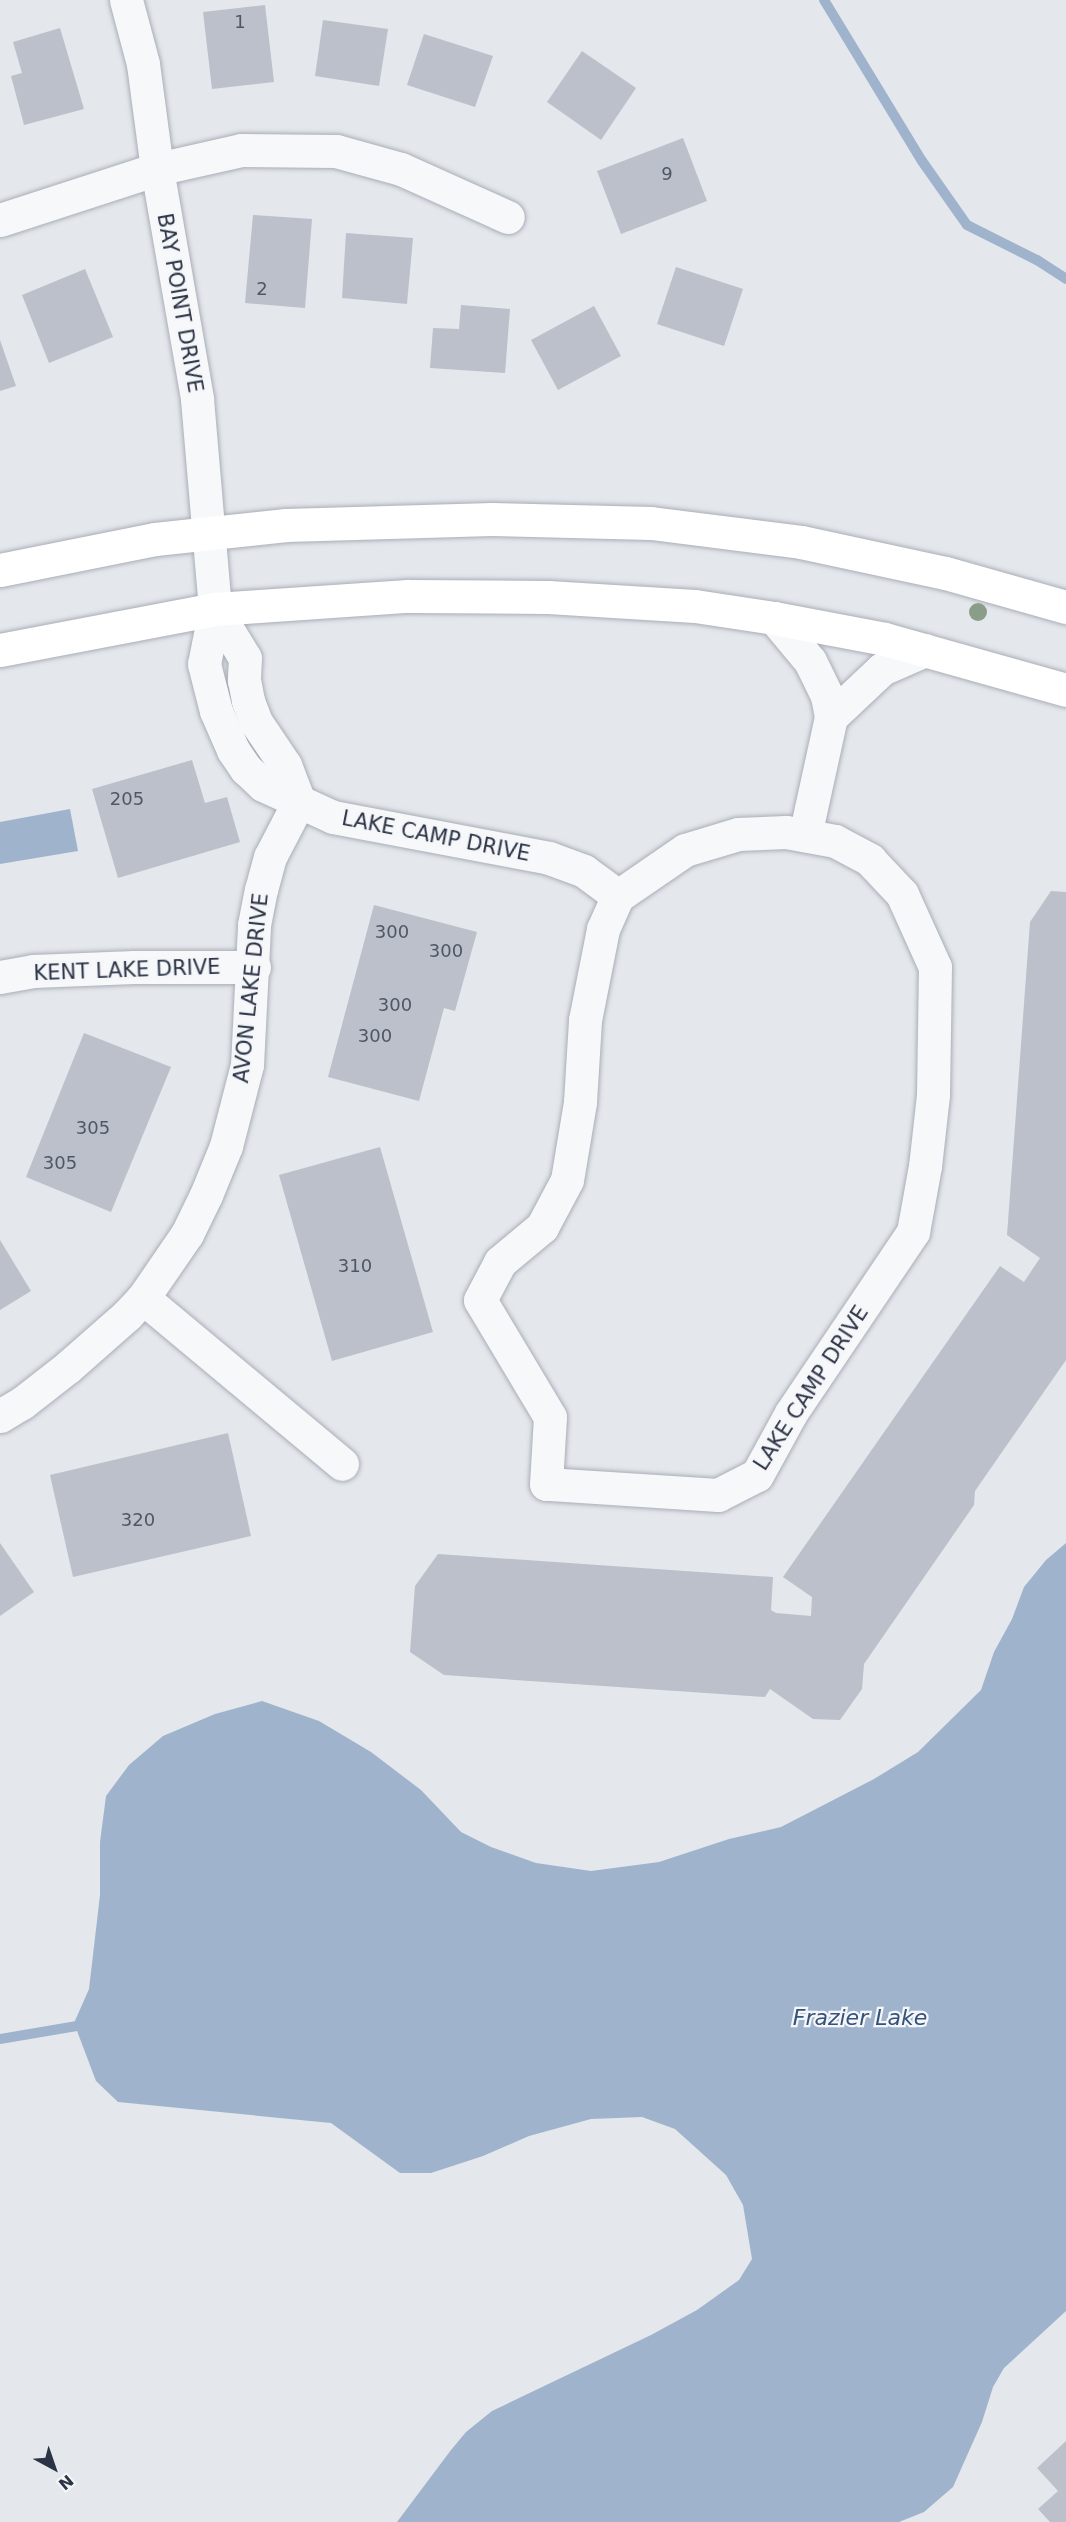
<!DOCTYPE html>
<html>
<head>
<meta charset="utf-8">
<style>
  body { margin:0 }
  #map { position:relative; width:1066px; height:2522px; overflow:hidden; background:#e4e7ec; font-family:"DejaVu Sans",sans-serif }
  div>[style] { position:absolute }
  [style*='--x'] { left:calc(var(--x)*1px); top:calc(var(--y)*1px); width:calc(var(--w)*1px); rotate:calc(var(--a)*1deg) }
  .water>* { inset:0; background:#9fb4cc }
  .stream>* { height:10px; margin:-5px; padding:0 5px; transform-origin:5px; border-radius:5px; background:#9fb4cc }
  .building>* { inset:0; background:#bbc0ca }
  .roads { filter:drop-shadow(0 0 2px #a9aeb7) drop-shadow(0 0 2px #a9aeb7) }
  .minor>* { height:33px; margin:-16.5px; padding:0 16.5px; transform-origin:16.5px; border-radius:16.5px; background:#f7f8fa }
  .major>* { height:33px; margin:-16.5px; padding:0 16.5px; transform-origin:16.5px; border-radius:16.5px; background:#fff }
  .trees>* { width:18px; height:18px; margin:-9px; border-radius:50%; background:#899d89 }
  span { translate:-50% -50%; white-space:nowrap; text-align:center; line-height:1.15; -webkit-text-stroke:4.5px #f4f6f9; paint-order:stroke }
  .number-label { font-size:18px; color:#4f5766 }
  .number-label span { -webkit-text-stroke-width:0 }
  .street-label { font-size:21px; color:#2b3445 }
  .water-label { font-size:22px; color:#34527a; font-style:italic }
  .north { position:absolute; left:24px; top:2438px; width:60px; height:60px; -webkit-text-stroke:4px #f4f6f9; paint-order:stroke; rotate:140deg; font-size:16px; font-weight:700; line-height:24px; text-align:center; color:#2b3445 }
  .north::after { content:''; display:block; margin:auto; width:21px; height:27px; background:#2b3445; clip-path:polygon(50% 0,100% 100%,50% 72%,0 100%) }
</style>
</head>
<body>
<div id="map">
  <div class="water">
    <i style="clip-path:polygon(70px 809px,78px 851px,0 864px,0 822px)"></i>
    <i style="clip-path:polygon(1066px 1543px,1066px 2311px,1004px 2368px,993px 2387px,982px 2422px,953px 2487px,924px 2512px,899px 2522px,397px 2522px,451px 2450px,466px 2432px,492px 2411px,651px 2335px,697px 2310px,739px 2280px,752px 2259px,743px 2205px,726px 2175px,675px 2129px,642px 2117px,591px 2119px,529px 2136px,483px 2156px,431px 2173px,400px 2173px,331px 2123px,118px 2102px,96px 2081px,74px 2023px,89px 1989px,100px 1895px,100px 1842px,106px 1796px,129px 1765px,163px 1736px,215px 1714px,262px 1701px,319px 1721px,371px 1752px,421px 1790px,461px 1832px,491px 1847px,536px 1863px,591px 1871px,659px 1862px,729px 1839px,781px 1827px,874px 1779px,918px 1752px,981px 1690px,994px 1652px,1012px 1619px,1024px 1587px,1046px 1560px)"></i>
  </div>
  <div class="stream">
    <i style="--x:824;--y:0;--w:188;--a:58.7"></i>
    <i style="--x:922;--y:161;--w:78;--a:54.9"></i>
    <i style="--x:967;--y:225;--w:78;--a:26.6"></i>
    <i style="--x:1037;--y:260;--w:35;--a:33"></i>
    <i style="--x:0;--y:2039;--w:90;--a:-9.6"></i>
  </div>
  <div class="building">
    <i style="clip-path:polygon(265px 5px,274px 82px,212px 89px,203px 12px)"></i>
    <i style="clip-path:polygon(323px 20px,388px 29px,379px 86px,315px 76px)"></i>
    <i style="clip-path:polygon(60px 28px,84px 109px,24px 125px,11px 76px,22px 73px,13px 42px)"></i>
    <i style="clip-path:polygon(424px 34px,493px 56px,475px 107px,407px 85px)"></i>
    <i style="clip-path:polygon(582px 51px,636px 88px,601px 140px,547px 102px)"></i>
    <i style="clip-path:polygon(683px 138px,707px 201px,621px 234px,597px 171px)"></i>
    <i style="clip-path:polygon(253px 215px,312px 219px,305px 308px,245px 303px)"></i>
    <i style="clip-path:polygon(346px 233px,413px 238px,407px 304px,342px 298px)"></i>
    <i style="clip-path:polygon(676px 267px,743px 289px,724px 346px,657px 324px)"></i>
    <i style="clip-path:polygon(85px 269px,113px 337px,49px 363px,22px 295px)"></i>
    <i style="clip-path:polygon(461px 305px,510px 309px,505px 373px,430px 368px,433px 328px,459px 329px)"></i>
    <i style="clip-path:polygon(594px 306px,621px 356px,558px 390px,531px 340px)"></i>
    <i style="clip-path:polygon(0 340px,16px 386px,0 391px)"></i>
    <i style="clip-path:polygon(192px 760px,205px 803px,227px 797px,240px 842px,118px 878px,92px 789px)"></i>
    <i style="clip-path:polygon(1051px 891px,1066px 892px,1066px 1360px,975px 1491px,974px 1505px,864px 1664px,862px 1689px,840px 1720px,813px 1719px,770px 1689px,765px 1697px,444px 1675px,410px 1652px,415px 1586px,438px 1554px,773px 1577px,771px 1610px,776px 1613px,811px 1616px,812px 1597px,783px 1577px,1000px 1266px,1024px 1282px,1040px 1258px,1007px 1235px,1030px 922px)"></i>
    <i style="clip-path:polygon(374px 905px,477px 932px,455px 1011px,444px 1008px,419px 1101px,328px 1077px)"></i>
    <i style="clip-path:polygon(84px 1033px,171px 1067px,111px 1212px,26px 1177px)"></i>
    <i style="clip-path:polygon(380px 1147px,433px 1332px,332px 1361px,279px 1175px)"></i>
    <i style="clip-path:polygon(0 1240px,31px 1291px,0 1310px)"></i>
    <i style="clip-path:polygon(228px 1433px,251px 1536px,73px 1577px,50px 1475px)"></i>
    <i style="clip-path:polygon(0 1543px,34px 1592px,0 1616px)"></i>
    <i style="clip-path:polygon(1066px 2441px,1066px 2522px,1050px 2522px,1038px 2509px,1058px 2491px,1037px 2468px)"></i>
  </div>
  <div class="roads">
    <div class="minor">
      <i style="--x:126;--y:0;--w:66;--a:75.1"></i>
      <i style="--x:143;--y:64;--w:106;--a:82.4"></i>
      <i style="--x:157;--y:169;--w:233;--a:80.1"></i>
      <i style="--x:197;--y:399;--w:211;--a:85.1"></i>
      <i style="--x:215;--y:609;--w:56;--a:101.3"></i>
      <i style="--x:204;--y:664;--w:49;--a:75.7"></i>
      <i style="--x:216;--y:711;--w:43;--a:66.4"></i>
      <i style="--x:233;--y:750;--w:23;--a:56"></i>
      <i style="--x:246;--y:769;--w:23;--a:43"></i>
      <i style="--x:263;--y:785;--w:77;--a:24.6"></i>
      <i style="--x:333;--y:817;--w:220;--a:10.7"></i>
      <i style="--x:549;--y:858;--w:37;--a:20"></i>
      <i style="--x:584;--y:871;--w:42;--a:36.3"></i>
      <i style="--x:0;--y:220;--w:165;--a:-18"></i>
      <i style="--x:157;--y:169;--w:86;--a:-12.7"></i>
      <i style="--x:241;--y:150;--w:95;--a:0.6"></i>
      <i style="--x:336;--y:151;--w:67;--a:15.5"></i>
      <i style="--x:401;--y:169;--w:117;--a:24.2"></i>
      <i style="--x:215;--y:609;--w:57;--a:58.5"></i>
      <i style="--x:245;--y:658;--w:22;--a:93"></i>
      <i style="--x:244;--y:680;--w:21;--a:79"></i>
      <i style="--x:248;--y:701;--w:22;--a:69"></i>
      <i style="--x:256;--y:722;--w:52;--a:56"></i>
      <i style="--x:285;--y:765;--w:39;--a:69"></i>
      <i style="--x:774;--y:618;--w:56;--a:50.1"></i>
      <i style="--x:810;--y:661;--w:39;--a:64"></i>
      <i style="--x:827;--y:696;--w:21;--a:79"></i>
      <i style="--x:831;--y:717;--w:121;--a:102.4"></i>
      <i style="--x:831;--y:717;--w:70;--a:-43.3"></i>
      <i style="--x:882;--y:669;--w:47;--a:-23.8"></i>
      <i style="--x:786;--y:832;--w:50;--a:10.4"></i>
      <i style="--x:835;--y:841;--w:40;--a:28"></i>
      <i style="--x:870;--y:860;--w:47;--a:46.7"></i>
      <i style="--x:902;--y:894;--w:80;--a:65.7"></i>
      <i style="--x:935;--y:967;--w:128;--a:90.9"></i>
      <i style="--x:933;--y:1095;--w:71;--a:96.4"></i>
      <i style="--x:925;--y:1166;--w:67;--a:100.3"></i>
      <i style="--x:913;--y:1232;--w:218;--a:124"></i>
      <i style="--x:791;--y:1413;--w:71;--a:118.7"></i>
      <i style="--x:757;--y:1475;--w:44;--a:152.9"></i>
      <i style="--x:718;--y:1495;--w:172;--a:-176.3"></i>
      <i style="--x:546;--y:1484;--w:67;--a:-86.6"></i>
      <i style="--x:550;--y:1417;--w:136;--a:-120.9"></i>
      <i style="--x:480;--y:1300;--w:43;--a:-62.2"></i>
      <i style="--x:500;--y:1262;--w:55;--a:-39.8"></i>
      <i style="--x:542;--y:1227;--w:53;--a:-62"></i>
      <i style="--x:567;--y:1180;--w:79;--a:-80.5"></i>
      <i style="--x:580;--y:1102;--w:82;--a:-86.5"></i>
      <i style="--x:585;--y:1020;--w:93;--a:-78.8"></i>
      <i style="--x:603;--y:929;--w:36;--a:-66"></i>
      <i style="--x:618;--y:896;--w:81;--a:-34.5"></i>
      <i style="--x:685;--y:850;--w:55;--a:-16.8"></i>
      <i style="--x:738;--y:834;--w:48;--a:-2.4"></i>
      <i style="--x:0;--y:977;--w:34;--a:-10"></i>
      <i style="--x:33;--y:971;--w:101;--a:-2.3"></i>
      <i style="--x:134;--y:967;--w:120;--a:0"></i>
      <i style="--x:143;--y:1298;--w:259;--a:39.8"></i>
      <i style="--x:0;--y:1416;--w:26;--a:-31"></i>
      <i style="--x:22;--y:1403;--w:58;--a:-38"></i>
      <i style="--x:68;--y:1367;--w:79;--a:-41.4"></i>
      <i style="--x:127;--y:1315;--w:23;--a:-47"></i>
      <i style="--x:143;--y:1298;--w:78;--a:-55.5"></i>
      <i style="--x:187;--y:1234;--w:43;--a:-64"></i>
      <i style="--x:206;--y:1195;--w:53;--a:-67.8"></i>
      <i style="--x:226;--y:1146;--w:84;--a:-75.5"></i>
      <i style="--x:247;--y:1065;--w:140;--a:-87.1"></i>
      <i style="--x:254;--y:925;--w:36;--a:-79"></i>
      <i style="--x:261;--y:890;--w:34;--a:-75"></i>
      <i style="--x:270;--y:857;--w:63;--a:-62.6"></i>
    </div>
    <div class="major">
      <i style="--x:0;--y:570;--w:158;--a:-11.3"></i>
      <i style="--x:155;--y:539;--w:132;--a:-6.1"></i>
      <i style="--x:286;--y:525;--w:206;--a:-1.7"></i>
      <i style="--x:492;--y:519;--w:159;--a:1.4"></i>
      <i style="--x:651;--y:523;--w:151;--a:7.2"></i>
      <i style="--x:801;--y:542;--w:148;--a:12.1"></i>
      <i style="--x:946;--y:573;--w:125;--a:15.8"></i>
      <i style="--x:0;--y:650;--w:219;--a:-10.8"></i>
      <i style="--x:215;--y:609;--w:193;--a:-3.9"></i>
      <i style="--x:408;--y:596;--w:140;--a:0.4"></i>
      <i style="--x:548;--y:597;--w:147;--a:3.5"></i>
      <i style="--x:695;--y:606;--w:80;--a:8.6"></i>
      <i style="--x:774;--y:618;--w:113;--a:10.7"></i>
      <i style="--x:885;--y:639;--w:188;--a:15.7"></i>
    </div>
  </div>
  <div class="trees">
    <i style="left:978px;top:612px"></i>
  </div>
  <div class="number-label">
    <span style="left:240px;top:22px">1</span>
    <span style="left:667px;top:174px">9</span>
    <span style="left:262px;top:289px">2</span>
    <span style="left:127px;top:799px">205</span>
    <span style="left:392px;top:932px">300</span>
    <span style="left:446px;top:951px">300</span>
    <span style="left:395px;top:1005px">300</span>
    <span style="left:375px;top:1036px">300</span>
    <span style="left:93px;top:1128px">305</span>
    <span style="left:60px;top:1163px">305</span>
    <span style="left:355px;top:1266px">310</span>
    <span style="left:138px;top:1520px">320</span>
  </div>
  <div class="street-label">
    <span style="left:180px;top:303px;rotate:80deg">BAY POINT DRIVE</span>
    <span style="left:436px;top:836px;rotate:11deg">LAKE CAMP DRIVE</span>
    <span style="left:127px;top:970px;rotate:-2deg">KENT LAKE DRIVE</span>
    <span style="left:251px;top:988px;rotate:-84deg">AVON LAKE DRIVE</span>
    <span style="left:811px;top:1388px;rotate:-57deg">LAKE CAMP DRIVE</span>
  </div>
  <div class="water-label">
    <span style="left:860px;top:2018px">Frazier Lake</span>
  </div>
  <div class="north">N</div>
</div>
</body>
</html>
